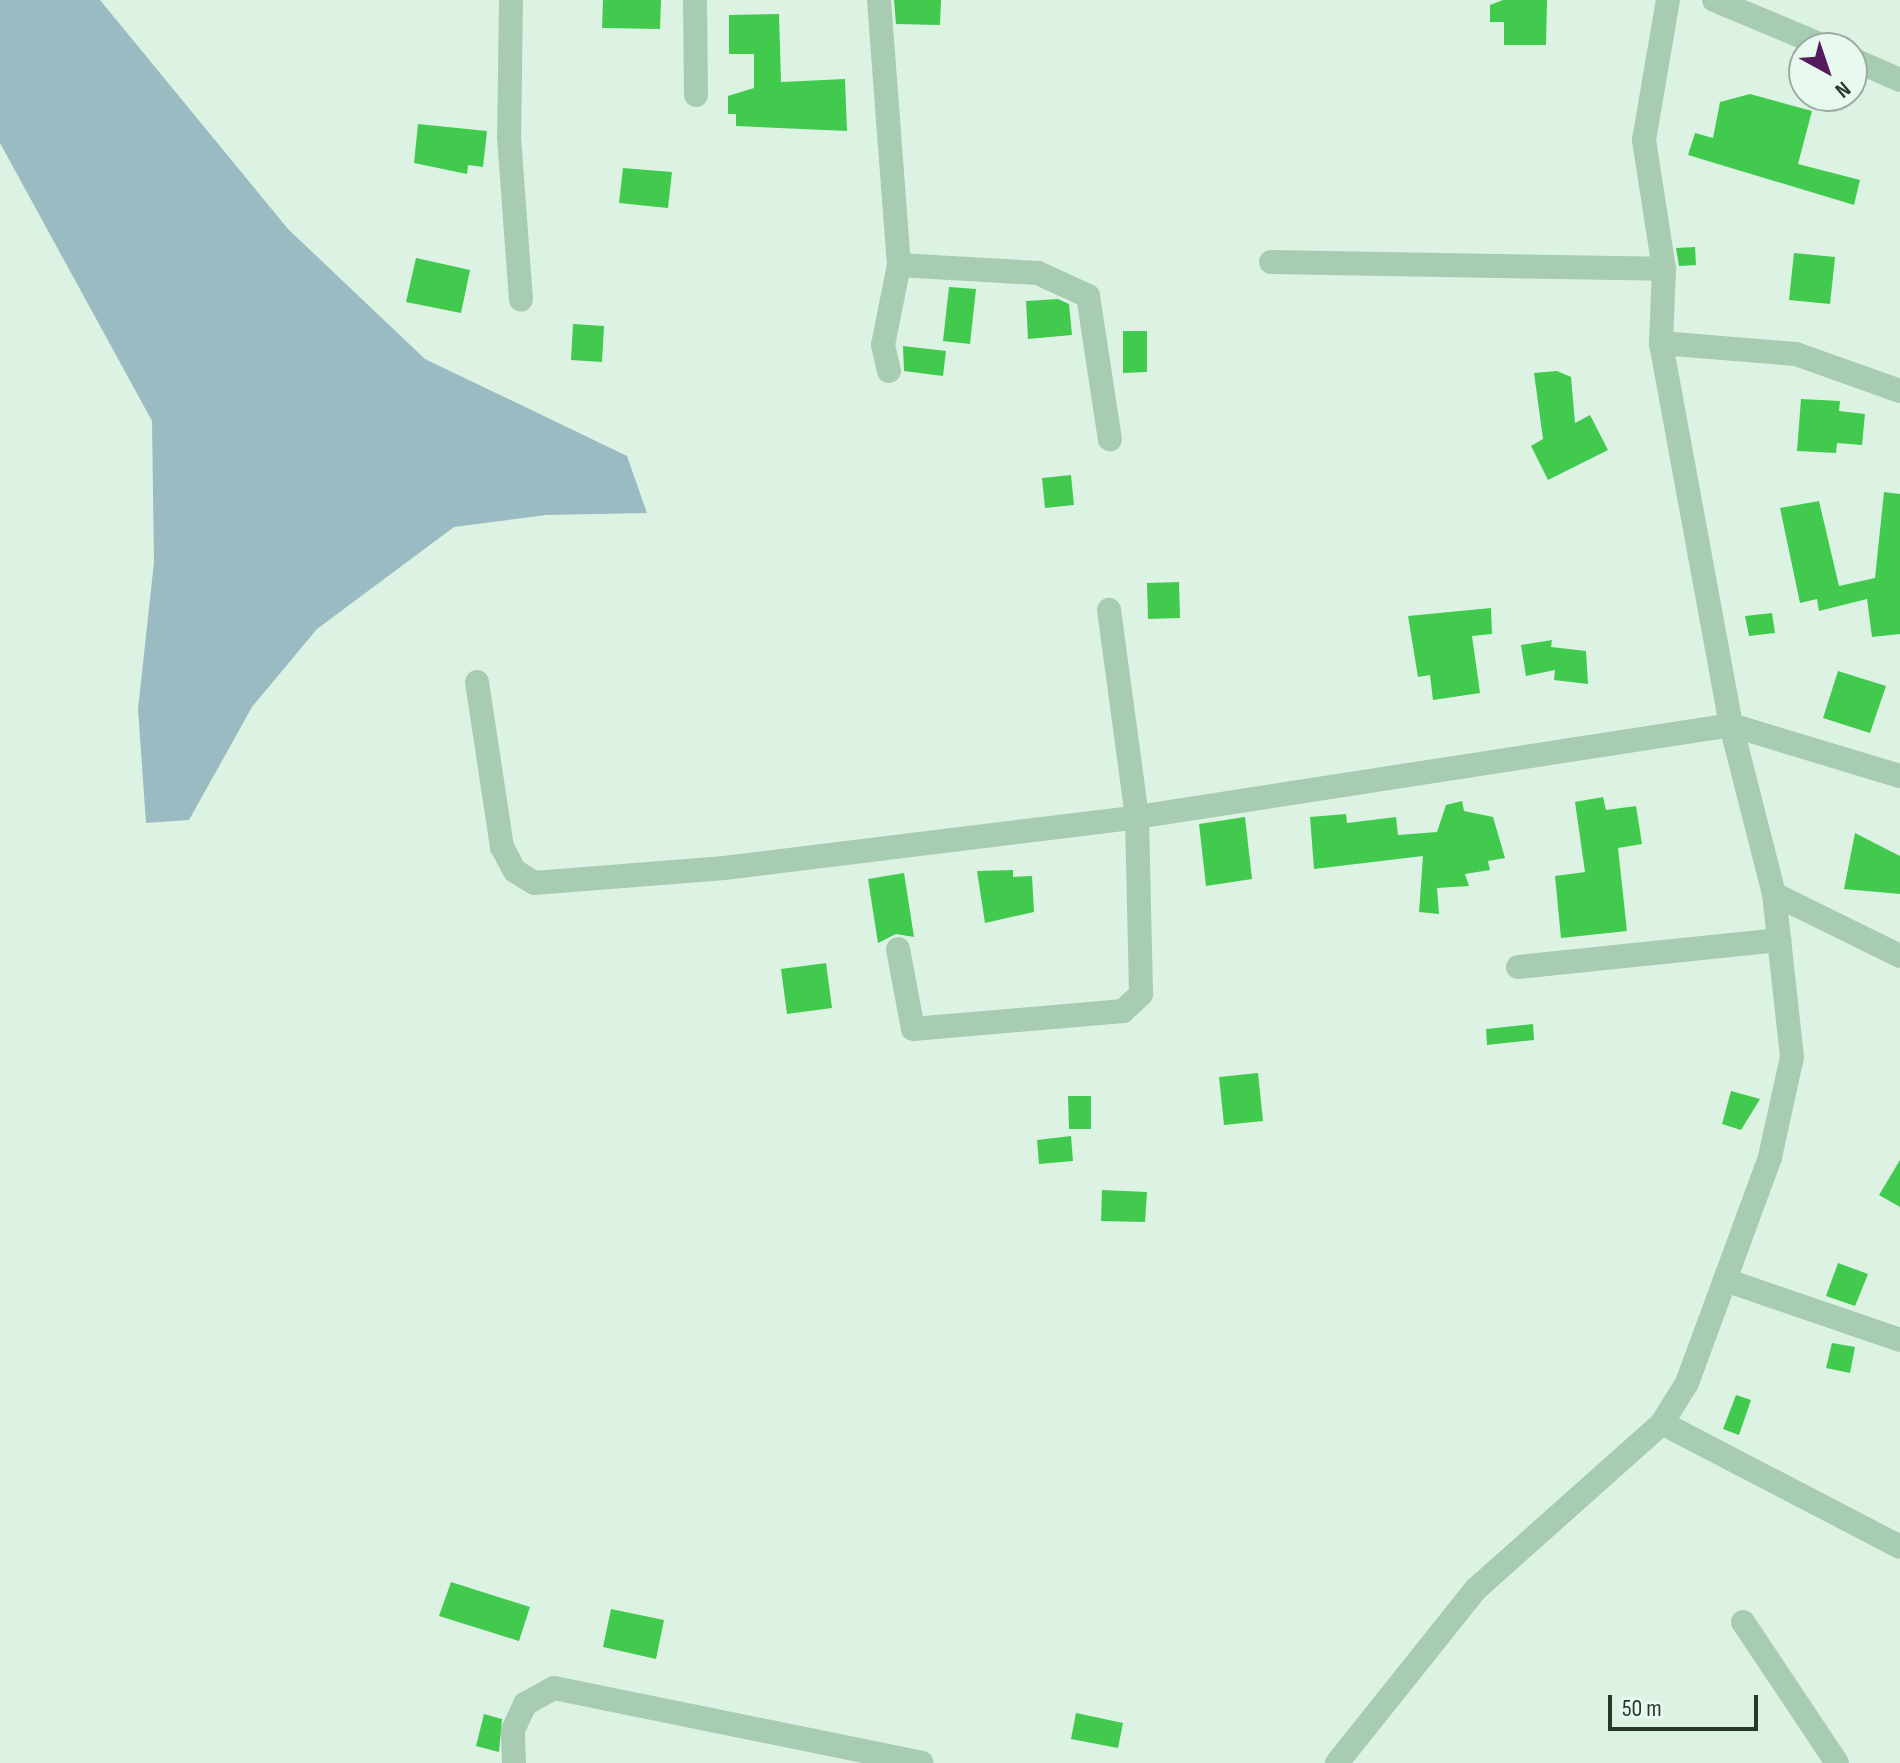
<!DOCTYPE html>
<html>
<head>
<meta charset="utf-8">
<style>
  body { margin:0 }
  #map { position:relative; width:1900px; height:1763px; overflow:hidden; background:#dcf3e4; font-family:"Sofia Sans Condensed",sans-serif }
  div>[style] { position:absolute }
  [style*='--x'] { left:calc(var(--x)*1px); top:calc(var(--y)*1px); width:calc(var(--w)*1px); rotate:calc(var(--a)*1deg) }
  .green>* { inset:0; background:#9bbbc3 }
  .building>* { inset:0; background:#42ca4e }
  .minor>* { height:24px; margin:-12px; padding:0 12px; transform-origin:12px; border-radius:12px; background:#a7ccb2 }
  span { translate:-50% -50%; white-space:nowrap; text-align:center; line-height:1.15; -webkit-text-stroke:7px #e8faef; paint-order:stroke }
  .north { position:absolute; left:1788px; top:32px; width:80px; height:80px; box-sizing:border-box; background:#e8faef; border:2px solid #9baca0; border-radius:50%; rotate:140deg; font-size:22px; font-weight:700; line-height:32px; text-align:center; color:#28382a }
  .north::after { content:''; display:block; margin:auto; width:28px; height:36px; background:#551c5b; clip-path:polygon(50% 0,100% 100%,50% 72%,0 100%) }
  .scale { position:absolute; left:1608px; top:1695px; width:150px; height:36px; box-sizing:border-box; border:4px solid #28382a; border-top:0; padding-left:10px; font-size:24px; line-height:28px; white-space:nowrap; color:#28382a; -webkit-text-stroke:6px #e8faef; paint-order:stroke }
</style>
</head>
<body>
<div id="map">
  <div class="green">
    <i style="clip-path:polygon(0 0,100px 0,288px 229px,425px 359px,627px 456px,647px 513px,546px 515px,454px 527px,317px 629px,252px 707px,189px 820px,146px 823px,138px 709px,154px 562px,152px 421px,0 143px)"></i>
  </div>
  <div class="building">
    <i style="clip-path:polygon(603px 0,661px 0,660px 29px,602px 28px)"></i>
    <i style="clip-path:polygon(894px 0,941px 0,940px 25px,896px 24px)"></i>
    <i style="clip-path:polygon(1503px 0,1547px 0,1546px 45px,1504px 45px,1504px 22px,1490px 22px,1490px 5px)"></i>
    <i style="clip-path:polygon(779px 14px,781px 82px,845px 79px,847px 131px,736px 126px,736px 114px,728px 114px,728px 96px,754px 88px,754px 54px,729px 54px,729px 15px)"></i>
    <i style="clip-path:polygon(1750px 94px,1812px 111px,1798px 164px,1860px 180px,1854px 205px,1688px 155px,1695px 133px,1713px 138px,1720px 102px)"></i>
    <i style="clip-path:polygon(418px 124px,487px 131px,483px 167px,468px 165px,467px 174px,414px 163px)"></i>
    <i style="clip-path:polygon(623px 168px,672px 172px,668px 208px,619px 203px)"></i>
    <i style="clip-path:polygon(1695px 247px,1696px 265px,1679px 266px,1676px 248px)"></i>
    <i style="clip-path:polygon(1794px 253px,1835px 257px,1830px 304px,1789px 300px)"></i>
    <i style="clip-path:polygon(416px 258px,470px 270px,461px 313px,406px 302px)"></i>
    <i style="clip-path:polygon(949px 287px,976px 289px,970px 344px,943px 341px)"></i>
    <i style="clip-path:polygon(1058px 299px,1069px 304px,1072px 335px,1028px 339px,1026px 301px)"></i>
    <i style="clip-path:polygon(573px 324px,604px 326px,602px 362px,571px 360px)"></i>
    <i style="clip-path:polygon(1123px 331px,1147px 331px,1147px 372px,1123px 373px)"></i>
    <i style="clip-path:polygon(903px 346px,946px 351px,943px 376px,904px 371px)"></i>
    <i style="clip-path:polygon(1557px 371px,1571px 377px,1575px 423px,1590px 415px,1608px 450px,1548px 480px,1531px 446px,1543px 439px,1534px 373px)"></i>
    <i style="clip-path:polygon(1801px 399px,1840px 401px,1839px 411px,1865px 414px,1862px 445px,1837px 443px,1836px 453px,1797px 451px)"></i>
    <i style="clip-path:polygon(1071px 475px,1074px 505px,1045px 508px,1042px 478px)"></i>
    <i style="clip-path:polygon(1884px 492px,1900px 494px,1900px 634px,1872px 637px,1867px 599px,1819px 611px,1817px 599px,1800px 603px,1780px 508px,1819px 501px,1839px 586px,1875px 578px)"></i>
    <i style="clip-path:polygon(1179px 582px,1180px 618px,1148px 619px,1147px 583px)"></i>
    <i style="clip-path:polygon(1491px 608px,1492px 634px,1472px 636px,1480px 693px,1433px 700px,1430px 675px,1418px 677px,1408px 616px)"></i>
    <i style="clip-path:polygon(1772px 613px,1775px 633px,1749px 636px,1745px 616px)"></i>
    <i style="clip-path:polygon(1552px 640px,1551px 647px,1586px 651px,1588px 684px,1554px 680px,1555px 670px,1526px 676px,1521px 645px)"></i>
    <i style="clip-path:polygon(1838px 671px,1886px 686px,1870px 733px,1823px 718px)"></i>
    <i style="clip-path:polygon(1603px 797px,1606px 810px,1636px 806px,1642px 844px,1618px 848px,1627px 931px,1561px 938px,1555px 876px,1585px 872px,1575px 802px)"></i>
    <i style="clip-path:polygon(1462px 801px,1464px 811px,1493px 817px,1505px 858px,1488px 861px,1490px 870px,1465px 874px,1469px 886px,1437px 888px,1439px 914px,1419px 912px,1423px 856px,1314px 869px,1310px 817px,1346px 814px,1347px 823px,1396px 817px,1398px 835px,1437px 832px,1446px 805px)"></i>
    <i style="clip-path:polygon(1245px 817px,1252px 879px,1206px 886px,1199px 824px)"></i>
    <i style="clip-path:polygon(1855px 833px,1900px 856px,1900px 894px,1844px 889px)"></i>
    <i style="clip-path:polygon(1013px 870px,1013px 877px,1032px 876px,1034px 912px,985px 923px,977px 871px)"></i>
    <i style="clip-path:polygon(904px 873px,914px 937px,896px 934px,878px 943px,868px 879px)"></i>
    <i style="clip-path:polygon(826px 963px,832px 1008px,787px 1014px,781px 969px)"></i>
    <i style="clip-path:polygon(1533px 1024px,1534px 1040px,1487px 1045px,1486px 1029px)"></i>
    <i style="clip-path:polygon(1258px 1073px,1263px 1121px,1224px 1125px,1219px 1077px)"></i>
    <i style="clip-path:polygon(1731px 1091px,1760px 1099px,1741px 1130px,1722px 1124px)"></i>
    <i style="clip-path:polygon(1068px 1096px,1091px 1096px,1091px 1129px,1069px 1129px)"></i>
    <i style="clip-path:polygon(1071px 1136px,1073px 1161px,1039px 1164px,1037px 1140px)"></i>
    <i style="clip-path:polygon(1900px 1160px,1900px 1207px,1879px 1195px)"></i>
    <i style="clip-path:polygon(1102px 1190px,1147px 1192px,1145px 1222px,1101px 1221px)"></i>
    <i style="clip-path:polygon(1838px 1263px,1868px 1274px,1855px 1306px,1826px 1296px)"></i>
    <i style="clip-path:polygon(1832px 1343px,1855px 1347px,1850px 1373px,1826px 1368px)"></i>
    <i style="clip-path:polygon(1736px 1395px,1751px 1400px,1739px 1435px,1723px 1429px)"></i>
    <i style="clip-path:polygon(451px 1582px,530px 1607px,519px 1641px,439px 1616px)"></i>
    <i style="clip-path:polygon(611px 1609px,664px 1620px,656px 1659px,603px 1647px)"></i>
    <i style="clip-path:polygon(1076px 1713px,1123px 1723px,1118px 1748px,1071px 1739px)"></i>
    <i style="clip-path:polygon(484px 1714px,502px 1719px,499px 1752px,476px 1746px)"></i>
  </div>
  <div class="minor">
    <i style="--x:511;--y:0;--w:137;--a:90.8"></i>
    <i style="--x:509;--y:137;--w:163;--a:85.8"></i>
    <i style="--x:695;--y:0;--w:95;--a:89.4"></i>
    <i style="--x:879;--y:0;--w:266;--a:85.7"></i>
    <i style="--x:899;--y:265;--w:139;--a:3.3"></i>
    <i style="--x:1038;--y:273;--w:55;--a:24.7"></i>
    <i style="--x:1088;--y:296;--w:145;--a:81.3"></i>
    <i style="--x:1714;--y:0;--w:125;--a:22.7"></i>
    <i style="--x:1852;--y:59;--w:52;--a:23.6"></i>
    <i style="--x:1271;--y:262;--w:393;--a:1"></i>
    <i style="--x:1661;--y:343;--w:135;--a:4.7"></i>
    <i style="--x:1796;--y:354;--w:110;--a:19.6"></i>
    <i style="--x:889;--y:371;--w:27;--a:-103"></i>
    <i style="--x:883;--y:345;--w:82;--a:-78.7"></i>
    <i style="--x:477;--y:682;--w:167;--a:81.4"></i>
    <i style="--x:502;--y:847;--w:27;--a:62"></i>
    <i style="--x:515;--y:871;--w:22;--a:32"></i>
    <i style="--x:534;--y:883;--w:191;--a:-4.5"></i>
    <i style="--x:724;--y:868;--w:416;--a:-7"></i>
    <i style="--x:1137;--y:817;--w:601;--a:-8.8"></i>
    <i style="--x:1731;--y:725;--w:177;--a:16.8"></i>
    <i style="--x:1774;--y:894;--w:140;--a:26.2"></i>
    <i style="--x:898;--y:949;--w:81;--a:79.4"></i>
    <i style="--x:913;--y:1029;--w:211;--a:-4.9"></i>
    <i style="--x:1123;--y:1011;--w:25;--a:-43"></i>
    <i style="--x:1141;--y:994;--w:177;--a:-91.3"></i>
    <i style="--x:1137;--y:817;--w:209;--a:-97.7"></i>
    <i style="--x:1518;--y:967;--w:263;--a:-5.9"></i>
    <i style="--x:1725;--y:1280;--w:185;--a:18.9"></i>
    <i style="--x:1662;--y:1423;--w:268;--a:27.5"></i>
    <i style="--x:1743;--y:1622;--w:169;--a:56.3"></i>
    <i style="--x:514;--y:1763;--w:33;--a:-92"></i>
    <i style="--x:513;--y:1730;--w:29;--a:-65"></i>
    <i style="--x:525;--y:1704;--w:33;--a:-29"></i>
    <i style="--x:554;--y:1688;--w:375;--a:11.5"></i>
    <i style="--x:1337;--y:1763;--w:223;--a:-51.4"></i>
    <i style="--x:1476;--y:1589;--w:249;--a:-41.7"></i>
    <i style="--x:1662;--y:1423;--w:47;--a:-58"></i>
    <i style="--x:1687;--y:1383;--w:241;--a:-69.8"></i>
    <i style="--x:1770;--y:1157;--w:102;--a:-77.6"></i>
    <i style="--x:1792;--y:1057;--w:164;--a:-96.3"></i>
    <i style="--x:1774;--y:894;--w:174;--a:-104.3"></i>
    <i style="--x:1731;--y:725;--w:388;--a:-100.4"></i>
    <i style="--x:1661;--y:343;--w:74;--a:-87.7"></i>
    <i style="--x:1664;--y:269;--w:131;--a:-98.8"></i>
    <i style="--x:1644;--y:140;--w:142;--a:-80.3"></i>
  </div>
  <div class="north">N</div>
  <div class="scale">50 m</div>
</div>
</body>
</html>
